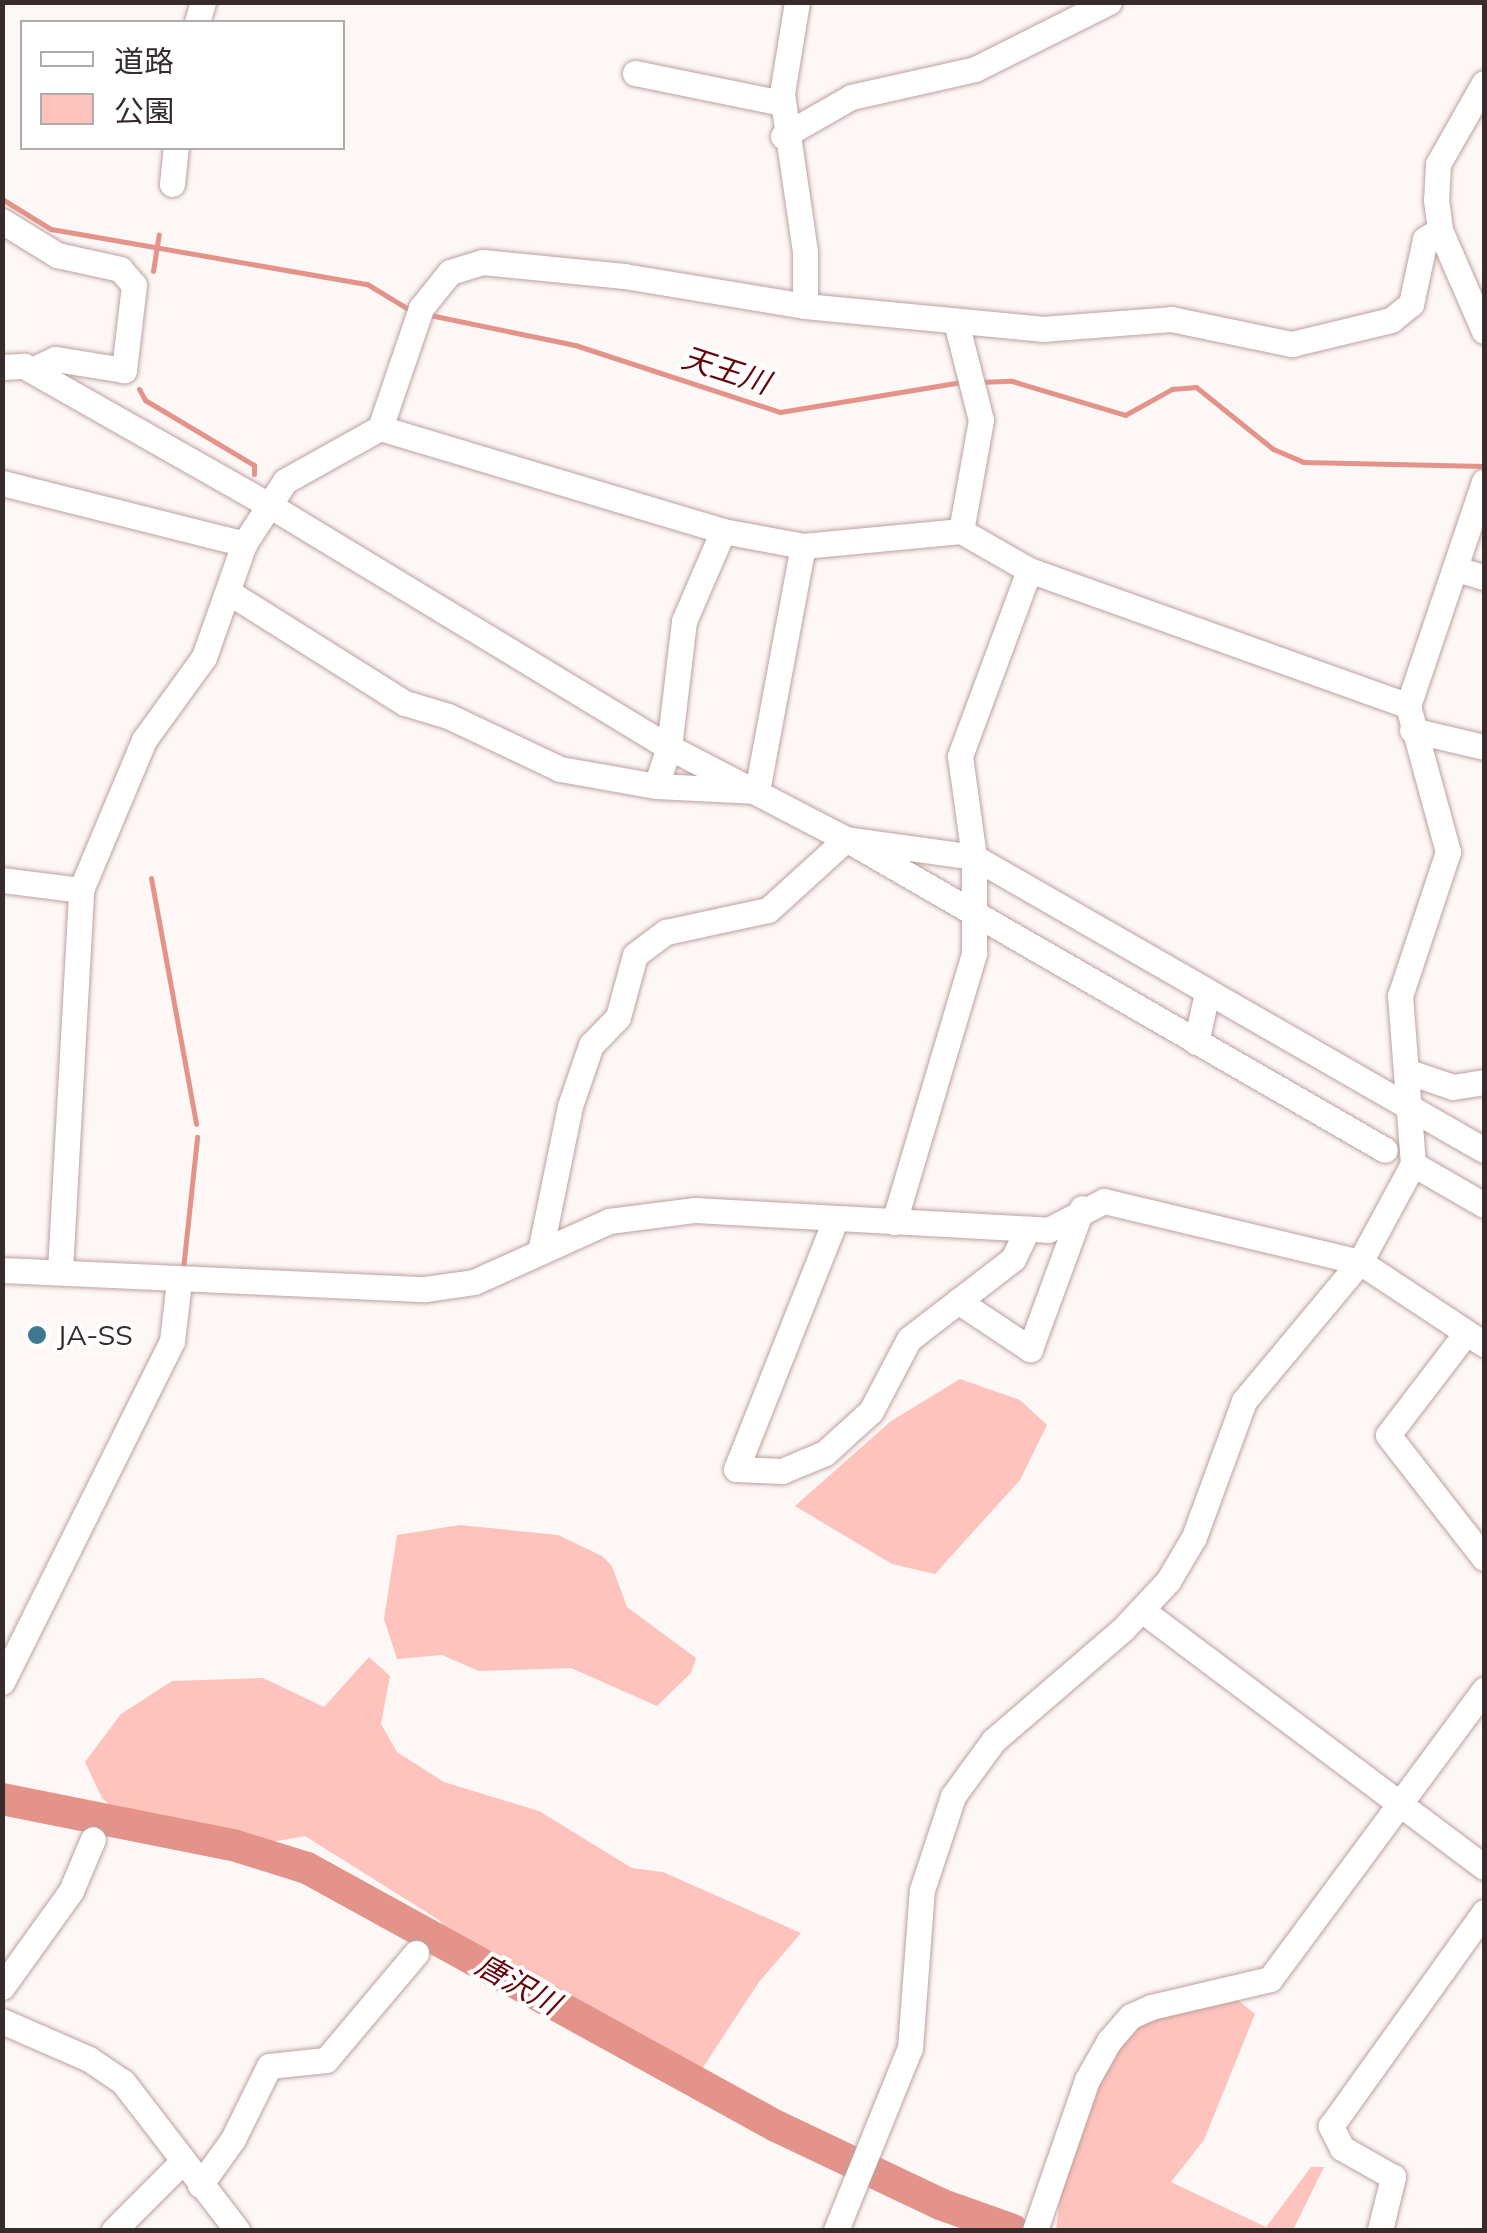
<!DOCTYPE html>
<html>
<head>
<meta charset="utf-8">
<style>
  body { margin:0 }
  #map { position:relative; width:1487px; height:2233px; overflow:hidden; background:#fdf7f6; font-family:Mulish,"Noto Sans JP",sans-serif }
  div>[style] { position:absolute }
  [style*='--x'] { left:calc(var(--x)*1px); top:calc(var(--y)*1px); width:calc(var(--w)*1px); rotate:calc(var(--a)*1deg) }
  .green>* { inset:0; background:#fec3bc }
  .stream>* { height:5px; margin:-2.5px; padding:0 2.5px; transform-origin:2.5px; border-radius:2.5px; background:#e4938a }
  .river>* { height:32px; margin:-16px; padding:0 16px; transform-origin:16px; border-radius:16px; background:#e4938a }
  .roads { filter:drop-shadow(0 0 2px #bda19e) drop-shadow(0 0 2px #bda19e) }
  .minor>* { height:25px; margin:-12.5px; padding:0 12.5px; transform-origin:12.5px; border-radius:12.5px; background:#fff }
  .dots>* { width:28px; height:28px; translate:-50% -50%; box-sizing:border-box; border:5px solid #fff; border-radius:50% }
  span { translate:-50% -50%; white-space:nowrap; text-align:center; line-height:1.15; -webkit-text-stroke:8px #fff; paint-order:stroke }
  .poi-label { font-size:28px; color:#372c2b }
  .left { translate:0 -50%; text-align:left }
  .water-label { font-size:30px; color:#670409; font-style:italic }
  .frame { position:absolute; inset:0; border:5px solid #372c2b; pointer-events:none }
  .legend { position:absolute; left:20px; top:20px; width:325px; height:130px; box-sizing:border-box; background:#fff; border:2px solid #afabaa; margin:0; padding:12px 18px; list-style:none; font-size:30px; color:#372c2b }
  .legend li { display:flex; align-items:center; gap:20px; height:50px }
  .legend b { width:50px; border:2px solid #afabaa }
</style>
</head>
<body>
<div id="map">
  <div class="green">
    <i style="clip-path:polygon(960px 1379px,1020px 1400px,1047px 1425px,1020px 1480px,935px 1574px,892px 1564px,795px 1506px,891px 1421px)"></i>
    <i style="clip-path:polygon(460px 1525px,558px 1535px,602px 1556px,612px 1566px,627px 1607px,696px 1658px,691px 1673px,657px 1706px,571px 1668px,479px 1671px,442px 1655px,397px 1659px,384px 1619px,397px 1535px)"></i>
    <i style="clip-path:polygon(369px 1657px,390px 1676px,381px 1724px,397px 1752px,444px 1782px,539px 1811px,632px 1868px,663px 1872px,801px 1933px,759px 1982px,698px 2075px,477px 1969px,439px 1920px,305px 1836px,231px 1849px,134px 1827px,102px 1798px,85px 1762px,121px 1714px,172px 1681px,263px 1678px,324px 1707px)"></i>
    <i style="clip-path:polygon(1239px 2001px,1255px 2014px,1204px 2140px,1171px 2182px,1266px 2227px,1311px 2167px,1324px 2167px,1293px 2230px,1056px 2230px,1064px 2169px,1089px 2091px,1140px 2017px)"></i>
  </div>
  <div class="stream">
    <i style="--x:2;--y:199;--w:57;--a:31.5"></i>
    <i style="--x:51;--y:229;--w:321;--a:9.9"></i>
    <i style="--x:367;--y:284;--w:50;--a:31.2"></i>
    <i style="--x:153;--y:271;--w:37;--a:-81"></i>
    <i style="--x:425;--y:314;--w:153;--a:11.7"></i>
    <i style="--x:575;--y:345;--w:216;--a:18.1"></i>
    <i style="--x:780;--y:412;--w:184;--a:-9.4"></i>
    <i style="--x:978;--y:382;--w:34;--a:-2"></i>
    <i style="--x:1012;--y:381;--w:118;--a:16.7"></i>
    <i style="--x:1125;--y:415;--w:54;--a:-29"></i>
    <i style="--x:1172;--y:389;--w:24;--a:-5"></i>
    <i style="--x:1196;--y:387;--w:99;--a:38.8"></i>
    <i style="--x:1273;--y:449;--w:33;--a:23"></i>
    <i style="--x:1303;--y:462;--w:181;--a:1.3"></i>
    <i style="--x:139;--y:389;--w:13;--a:61"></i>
    <i style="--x:145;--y:400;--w:127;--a:30.8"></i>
    <i style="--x:254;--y:465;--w:9;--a:90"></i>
    <i style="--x:151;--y:878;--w:250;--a:79.6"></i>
    <i style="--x:183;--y:1269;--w:133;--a:-83.9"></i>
  </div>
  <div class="river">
    <i style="--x:2;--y:1799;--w:236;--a:11.3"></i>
    <i style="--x:233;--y:1845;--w:77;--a:17.3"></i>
    <i style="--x:307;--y:1868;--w:535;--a:28.82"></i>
    <i style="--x:776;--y:2126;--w:182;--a:25.4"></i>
    <i style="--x:940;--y:2204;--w:77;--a:19.6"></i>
  </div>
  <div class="roads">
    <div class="minor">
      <i style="--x:797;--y:2;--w:93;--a:99.3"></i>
      <i style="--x:782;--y:94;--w:160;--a:81.7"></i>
      <i style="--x:805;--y:252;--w:54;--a:90"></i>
      <i style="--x:197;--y:22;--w:21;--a:-73"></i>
      <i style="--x:635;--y:73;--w:150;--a:11.5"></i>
      <i style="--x:1484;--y:83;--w:93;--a:119.6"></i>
      <i style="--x:1438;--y:164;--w:36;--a:93"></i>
      <i style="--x:1436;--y:200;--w:30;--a:82"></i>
      <i style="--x:1440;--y:230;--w:110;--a:66.5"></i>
      <i style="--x:783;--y:136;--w:78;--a:-29.8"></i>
      <i style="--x:851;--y:97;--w:127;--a:-12.7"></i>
      <i style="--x:975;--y:69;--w:150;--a:-26.6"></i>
      <i style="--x:172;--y:184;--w:36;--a:-84"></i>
      <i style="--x:2;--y:221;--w:65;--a:31.7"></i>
      <i style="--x:57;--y:255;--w:65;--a:12.5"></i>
      <i style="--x:120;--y:269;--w:21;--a:49"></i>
      <i style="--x:134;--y:285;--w:86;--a:96.7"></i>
      <i style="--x:124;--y:370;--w:70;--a:-170.9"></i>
      <i style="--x:55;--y:359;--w:26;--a:155"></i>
      <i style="--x:956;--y:322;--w:101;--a:75.7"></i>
      <i style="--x:981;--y:420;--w:113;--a:100.2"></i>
      <i style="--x:2;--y:367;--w:22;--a:-3"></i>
      <i style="--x:24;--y:366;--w:282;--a:29.6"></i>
      <i style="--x:269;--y:505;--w:468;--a:31.2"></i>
      <i style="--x:669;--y:747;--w:199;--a:27.5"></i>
      <i style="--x:846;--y:839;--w:129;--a:8"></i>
      <i style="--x:974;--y:857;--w:588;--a:29.88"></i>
      <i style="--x:380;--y:428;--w:358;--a:16.7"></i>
      <i style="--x:723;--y:531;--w:81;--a:10.6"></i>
      <i style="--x:803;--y:546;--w:159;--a:-5.4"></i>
      <i style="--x:961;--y:531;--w:78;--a:29.8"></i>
      <i style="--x:1029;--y:570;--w:403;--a:19.7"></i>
      <i style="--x:2;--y:483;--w:250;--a:14.1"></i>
      <i style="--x:1457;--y:569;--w:28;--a:17"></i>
      <i style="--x:230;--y:593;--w:207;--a:32.2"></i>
      <i style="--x:405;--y:703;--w:45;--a:16.8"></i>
      <i style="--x:448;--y:716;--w:124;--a:25.3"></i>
      <i style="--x:560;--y:769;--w:97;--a:10"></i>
      <i style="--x:656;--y:786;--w:101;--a:2.8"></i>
      <i style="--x:757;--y:791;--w:249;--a:-79.4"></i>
      <i style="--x:1412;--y:730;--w:74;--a:13.3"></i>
      <i style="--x:656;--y:786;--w:41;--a:-71.6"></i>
      <i style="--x:669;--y:747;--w:127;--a:-83.2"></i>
      <i style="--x:684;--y:621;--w:98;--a:-66.6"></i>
      <i style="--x:2;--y:880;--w:80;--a:7.2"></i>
      <i style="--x:1196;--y:1042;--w:50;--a:-77.3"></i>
      <i style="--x:1409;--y:1072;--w:46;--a:18.8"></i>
      <i style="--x:1453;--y:1087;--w:31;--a:-9"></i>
      <i style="--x:1413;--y:1164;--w:82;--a:30"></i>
      <i style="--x:836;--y:1218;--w:270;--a:111.7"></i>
      <i style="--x:736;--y:1469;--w:46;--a:2.5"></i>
      <i style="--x:782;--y:1471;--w:47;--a:-22.7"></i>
      <i style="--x:825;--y:1453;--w:62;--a:-42.4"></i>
      <i style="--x:871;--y:1411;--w:81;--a:-62.2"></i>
      <i style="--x:909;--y:1339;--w:131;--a:-37.6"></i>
      <i style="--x:1013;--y:1259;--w:34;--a:-64"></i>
      <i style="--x:894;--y:1222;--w:281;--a:-73.4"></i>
      <i style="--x:974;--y:953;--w:96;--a:-90"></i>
      <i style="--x:974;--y:857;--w:102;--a:-97.9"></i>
      <i style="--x:960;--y:756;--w:198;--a:-69.6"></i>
      <i style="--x:540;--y:1252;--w:149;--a:-78.4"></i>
      <i style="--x:570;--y:1106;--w:65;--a:-71"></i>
      <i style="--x:591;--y:1045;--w:39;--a:-46"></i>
      <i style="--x:618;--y:1017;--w:64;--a:-74.7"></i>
      <i style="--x:635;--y:955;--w:39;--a:-37"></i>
      <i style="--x:666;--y:932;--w:104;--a:-12.2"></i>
      <i style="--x:768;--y:910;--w:105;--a:-42.3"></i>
      <i style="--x:846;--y:839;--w:622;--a:29.98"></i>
      <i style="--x:2;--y:1270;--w:423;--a:2.6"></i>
      <i style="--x:425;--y:1289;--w:49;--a:-8.1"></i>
      <i style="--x:474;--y:1282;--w:148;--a:-24.3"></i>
      <i style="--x:609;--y:1221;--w:87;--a:-7.3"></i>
      <i style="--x:695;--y:1210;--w:354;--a:3.2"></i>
      <i style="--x:1048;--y:1230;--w:63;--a:-27.4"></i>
      <i style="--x:1104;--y:1201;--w:263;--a:13.4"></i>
      <i style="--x:1360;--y:1262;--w:149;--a:33.5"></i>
      <i style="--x:60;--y:1270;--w:381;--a:-86.8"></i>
      <i style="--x:81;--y:890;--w:163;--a:-67.2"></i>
      <i style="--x:144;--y:740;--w:102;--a:-54.1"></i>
      <i style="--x:204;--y:657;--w:120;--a:-70.5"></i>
      <i style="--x:244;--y:544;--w:75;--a:-56.9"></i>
      <i style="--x:285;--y:481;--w:109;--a:-29.2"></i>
      <i style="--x:380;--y:428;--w:127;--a:-71.1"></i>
      <i style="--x:421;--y:308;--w:46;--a:-51.1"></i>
      <i style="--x:450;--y:272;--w:34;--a:-17"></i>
      <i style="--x:482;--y:262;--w:143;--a:5.6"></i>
      <i style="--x:624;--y:276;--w:183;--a:9.4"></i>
      <i style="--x:805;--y:306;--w:238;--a:5.5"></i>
      <i style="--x:1042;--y:329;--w:129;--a:-4.4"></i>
      <i style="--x:1171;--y:319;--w:124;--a:11.7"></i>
      <i style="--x:1292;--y:344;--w:102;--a:-13.6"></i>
      <i style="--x:1391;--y:320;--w:26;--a:-39"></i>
      <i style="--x:1411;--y:304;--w:66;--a:-77.8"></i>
      <i style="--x:1425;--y:239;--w:17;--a:-31"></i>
      <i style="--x:958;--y:1301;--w:87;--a:33.7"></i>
      <i style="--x:1030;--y:1349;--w:150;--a:-69.8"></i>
      <i style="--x:1466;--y:1333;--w:128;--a:127.4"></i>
      <i style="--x:1388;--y:1435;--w:156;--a:52"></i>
      <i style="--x:1143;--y:1611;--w:426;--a:36.9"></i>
      <i style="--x:2;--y:1682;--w:381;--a:-63.5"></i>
      <i style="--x:172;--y:1341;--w:60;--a:-83.3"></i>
      <i style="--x:2;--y:1987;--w:118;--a:-54.3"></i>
      <i style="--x:71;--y:1891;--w:56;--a:-67.1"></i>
      <i style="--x:2;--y:2021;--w:95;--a:23.6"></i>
      <i style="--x:89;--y:2059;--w:41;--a:34.1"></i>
      <i style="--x:123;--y:2082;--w:187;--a:52.4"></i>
      <i style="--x:200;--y:2185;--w:57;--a:-54.3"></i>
      <i style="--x:233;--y:2139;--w:81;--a:-63.7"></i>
      <i style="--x:269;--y:2066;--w:57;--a:-6"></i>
      <i style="--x:326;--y:2060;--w:140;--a:-49.9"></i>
      <i style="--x:114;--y:2230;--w:96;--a:-45"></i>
      <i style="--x:836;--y:2230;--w:196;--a:-67.9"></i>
      <i style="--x:910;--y:2048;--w:158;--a:-85.7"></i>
      <i style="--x:922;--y:1890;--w:99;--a:-71.7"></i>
      <i style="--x:953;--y:1796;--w:69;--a:-53.8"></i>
      <i style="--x:994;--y:1740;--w:170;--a:-40.7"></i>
      <i style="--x:1123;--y:1629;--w:66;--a:-46.8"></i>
      <i style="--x:1168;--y:1581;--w:51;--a:-59.4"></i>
      <i style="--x:1194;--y:1537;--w:145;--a:-69.8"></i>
      <i style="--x:1244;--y:1401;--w:181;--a:-50.2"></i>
      <i style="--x:1360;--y:1262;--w:111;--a:-61.6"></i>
      <i style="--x:1413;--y:1164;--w:169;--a:-94.4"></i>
      <i style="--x:1400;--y:996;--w:152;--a:-71.6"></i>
      <i style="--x:1448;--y:852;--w:151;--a:-105.3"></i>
      <i style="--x:1408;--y:706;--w:237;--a:-71.3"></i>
      <i style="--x:1035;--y:2230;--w:159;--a:-70.9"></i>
      <i style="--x:1087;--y:2080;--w:45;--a:-60.6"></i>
      <i style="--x:1109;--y:2041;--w:33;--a:-49"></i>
      <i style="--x:1131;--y:2016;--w:22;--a:-24"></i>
      <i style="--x:1151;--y:2007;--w:122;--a:-13.2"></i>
      <i style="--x:1270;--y:1979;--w:360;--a:-53.5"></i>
      <i style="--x:1380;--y:2230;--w:55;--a:-76.2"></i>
      <i style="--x:1393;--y:2177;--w:59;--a:-150.4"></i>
      <i style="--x:1342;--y:2148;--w:25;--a:-117"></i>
      <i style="--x:1331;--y:2126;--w:263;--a:-54.4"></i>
    </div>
  </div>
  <div class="dots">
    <i style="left:37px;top:1335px;background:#3c7a8f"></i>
  </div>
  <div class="poi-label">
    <span class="left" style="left:57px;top:1335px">JA-SS</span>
  </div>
  <div class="water-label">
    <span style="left:726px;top:370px;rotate:18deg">天王川</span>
    <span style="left:518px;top:1984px;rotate:29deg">唐沢川</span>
  </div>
  <div class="frame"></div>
  <ul class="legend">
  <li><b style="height:12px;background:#fff"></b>道路</li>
  <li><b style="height:28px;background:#fec3bc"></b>公園</li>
  </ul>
</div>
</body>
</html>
